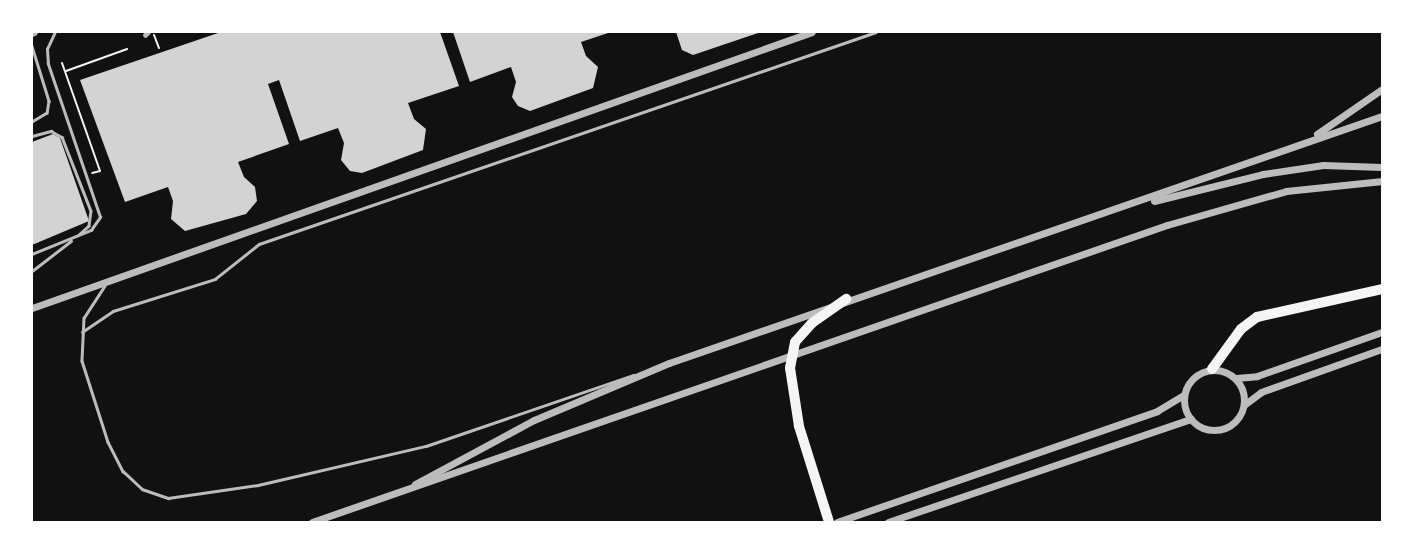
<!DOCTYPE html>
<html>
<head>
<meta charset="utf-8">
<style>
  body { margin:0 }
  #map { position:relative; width:1414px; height:554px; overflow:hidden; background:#111; font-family:"Open Sans",sans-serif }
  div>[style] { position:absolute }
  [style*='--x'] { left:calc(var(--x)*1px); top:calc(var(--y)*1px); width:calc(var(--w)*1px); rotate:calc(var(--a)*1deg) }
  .building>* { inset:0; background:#d3d3d3 }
  .path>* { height:2px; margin:-1px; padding:0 1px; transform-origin:1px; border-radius:1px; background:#f5f5f5 }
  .service>* { height:2.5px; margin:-1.25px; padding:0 1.25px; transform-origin:1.25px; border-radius:1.25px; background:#bcbcbc }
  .pedestrian>* { height:4.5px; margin:-2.25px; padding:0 2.25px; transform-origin:2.25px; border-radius:2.25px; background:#bcbcbc }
  .tertiary>* { height:7px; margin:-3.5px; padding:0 3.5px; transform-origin:3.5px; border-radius:3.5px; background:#bcbcbc }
  .tertiary>.ring { margin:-3.5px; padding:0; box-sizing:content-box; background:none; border:7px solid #bcbcbc; border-radius:50% }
  .motorway>* { height:10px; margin:-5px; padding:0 5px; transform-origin:5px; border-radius:5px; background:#f5f5f5 }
  span { translate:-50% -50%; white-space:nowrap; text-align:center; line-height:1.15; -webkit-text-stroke:7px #fff; paint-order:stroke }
  .frame { position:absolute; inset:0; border:33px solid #fff; pointer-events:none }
</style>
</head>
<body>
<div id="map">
  <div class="building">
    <i style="clip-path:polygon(221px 32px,440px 32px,459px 86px,408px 103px,414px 119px,426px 129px,423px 150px,362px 173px,350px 171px,341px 160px,344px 143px,338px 128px,300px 141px,279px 80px,268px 84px,289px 144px,238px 162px,244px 177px,255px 187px,257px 201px,246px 214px,185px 231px,171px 219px,173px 201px,168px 187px,125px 202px,80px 80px)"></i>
    <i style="clip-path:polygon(453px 32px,611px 32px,581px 42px,586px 56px,598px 67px,593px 88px,530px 111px,518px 106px,512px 97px,516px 82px,511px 67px,470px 82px)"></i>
    <i style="clip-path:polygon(676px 32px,761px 32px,693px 55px,682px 50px)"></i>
    <i style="clip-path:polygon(53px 134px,60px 138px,89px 221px,32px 245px,32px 142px)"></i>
  </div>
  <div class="path">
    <i style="--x:154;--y:35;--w:14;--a:69"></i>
    <i style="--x:62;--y:63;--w:114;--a:70.6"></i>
    <i style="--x:100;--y:171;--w:8;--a:166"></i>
    <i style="--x:66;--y:71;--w:65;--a:-19.8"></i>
  </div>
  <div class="service">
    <i style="--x:32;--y:46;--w:58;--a:72.8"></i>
    <i style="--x:49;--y:101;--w:12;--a:99"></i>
    <i style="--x:47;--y:113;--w:17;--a:149"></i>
    <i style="--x:32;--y:136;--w:20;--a:-15"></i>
    <i style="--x:51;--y:131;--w:13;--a:29"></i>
    <i style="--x:62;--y:137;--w:79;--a:68.6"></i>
    <i style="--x:91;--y:211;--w:15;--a:98"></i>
    <i style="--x:89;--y:226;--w:13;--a:138"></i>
    <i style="--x:32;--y:254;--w:64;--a:-22.1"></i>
    <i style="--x:91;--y:230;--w:16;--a:-55"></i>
    <i style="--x:100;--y:217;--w:162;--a:-108.8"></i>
    <i style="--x:48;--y:64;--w:15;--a:-94"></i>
    <i style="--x:47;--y:49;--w:19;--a:-65"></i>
    <i style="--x:32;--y:271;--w:49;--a:-37.6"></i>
    <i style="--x:105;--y:286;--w:38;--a:123"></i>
    <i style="--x:84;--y:318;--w:43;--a:92.7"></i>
    <i style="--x:82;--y:361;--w:85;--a:72.2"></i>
    <i style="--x:108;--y:442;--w:33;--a:63"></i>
    <i style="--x:123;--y:471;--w:26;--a:43"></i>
    <i style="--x:142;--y:489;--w:28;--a:19"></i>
    <i style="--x:168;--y:498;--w:91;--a:-8.2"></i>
    <i style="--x:258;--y:485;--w:172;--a:-13.1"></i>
    <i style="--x:426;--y:446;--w:219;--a:-18.9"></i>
    <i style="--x:82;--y:332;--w:37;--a:-34"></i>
    <i style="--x:113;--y:311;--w:107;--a:-17.4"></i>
    <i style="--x:215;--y:279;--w:56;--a:-38.5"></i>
    <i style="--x:259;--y:244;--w:652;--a:-18.96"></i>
  </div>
  <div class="pedestrian">
    <i style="--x:145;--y:35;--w:4;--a:-45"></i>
  </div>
  <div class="tertiary">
    <i style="--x:32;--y:33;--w:2;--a:-27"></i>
    <i style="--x:1317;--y:134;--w:79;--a:-34.7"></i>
    <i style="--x:1154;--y:201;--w:112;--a:-13.9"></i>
    <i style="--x:1263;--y:174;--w:61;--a:-8.5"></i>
    <i style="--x:1323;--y:165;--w:59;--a:1.9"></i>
    <i style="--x:32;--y:308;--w:827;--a:-19.49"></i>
    <i class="ring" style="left:1184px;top:370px;width:53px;height:53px"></i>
    <i style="--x:1236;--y:378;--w:21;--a:-5"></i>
    <i style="--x:1257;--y:376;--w:133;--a:-19.4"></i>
    <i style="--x:1244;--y:405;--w:21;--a:-37"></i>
    <i style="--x:1261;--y:392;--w:128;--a:-19.6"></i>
    <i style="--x:415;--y:484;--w:135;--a:-28.3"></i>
    <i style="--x:534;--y:420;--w:147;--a:-22.9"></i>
    <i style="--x:669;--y:363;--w:755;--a:-19.11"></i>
    <i style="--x:312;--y:522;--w:905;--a:-19.16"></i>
    <i style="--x:1167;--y:225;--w:124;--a:-15.9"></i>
    <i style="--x:1286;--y:191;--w:97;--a:-5.9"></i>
    <i style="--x:837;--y:522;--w:339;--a:-19.1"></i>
    <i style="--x:1157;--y:411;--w:31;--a:-31"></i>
    <i style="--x:888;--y:522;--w:320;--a:-18.8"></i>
  </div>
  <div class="motorway">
    <i style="--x:1212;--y:369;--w:49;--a:-54.1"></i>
    <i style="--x:1241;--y:329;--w:20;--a:-37"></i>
    <i style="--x:1257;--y:317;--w:128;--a:-12.6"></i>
    <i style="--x:829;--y:522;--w:101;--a:-107.4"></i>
    <i style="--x:799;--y:426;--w:59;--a:-98.8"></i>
    <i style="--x:790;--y:368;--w:26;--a:-79"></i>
    <i style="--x:795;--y:342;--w:25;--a:-48"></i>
    <i style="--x:812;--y:323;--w:42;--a:-35.2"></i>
  </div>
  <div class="frame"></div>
</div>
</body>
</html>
